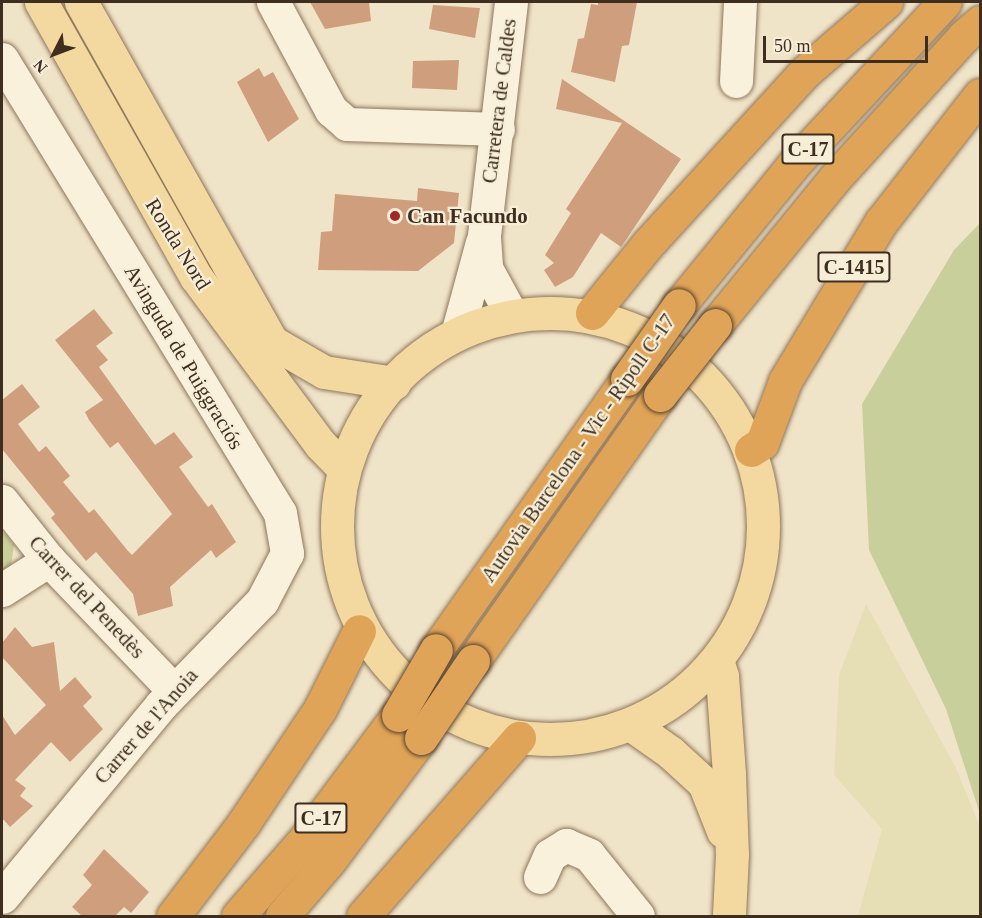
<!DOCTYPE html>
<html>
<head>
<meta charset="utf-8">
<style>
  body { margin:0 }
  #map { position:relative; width:982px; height:918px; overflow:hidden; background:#f0e4c8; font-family:Georgia,serif }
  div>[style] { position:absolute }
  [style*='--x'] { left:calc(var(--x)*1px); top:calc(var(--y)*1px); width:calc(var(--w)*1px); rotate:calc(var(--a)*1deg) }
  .farmland>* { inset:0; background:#e6deb5 }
  .green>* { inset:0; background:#c9cf9b }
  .building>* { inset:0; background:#cf9f7d }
  .roads { filter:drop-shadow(0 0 2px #8d765c) drop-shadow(0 0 2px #8d765c) }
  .minor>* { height:33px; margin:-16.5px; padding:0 16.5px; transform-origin:16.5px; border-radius:16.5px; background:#faf1dc }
  .major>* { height:33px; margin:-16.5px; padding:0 16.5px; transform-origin:16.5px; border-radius:16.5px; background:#f3d9a0 }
  .major>.ring { margin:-16.5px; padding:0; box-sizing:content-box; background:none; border:33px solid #f3d9a0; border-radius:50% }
  .highway>* { height:33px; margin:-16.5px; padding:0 16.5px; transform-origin:16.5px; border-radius:16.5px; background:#e0a458 }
  .bridges { filter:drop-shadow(0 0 2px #5b4430) drop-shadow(0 0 2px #5b4430) }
  .highway-bridge>* { height:33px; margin:-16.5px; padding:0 16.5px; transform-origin:16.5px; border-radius:16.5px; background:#e0a458 }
  .dots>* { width:16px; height:16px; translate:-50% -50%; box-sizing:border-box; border:3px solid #f7eed8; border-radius:50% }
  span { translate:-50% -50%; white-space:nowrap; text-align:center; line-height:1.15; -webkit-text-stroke:4.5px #f7eed8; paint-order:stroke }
  .shield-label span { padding:2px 4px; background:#f7eed8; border:2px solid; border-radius:4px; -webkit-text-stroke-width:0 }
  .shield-label { font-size:20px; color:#3d2e20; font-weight:700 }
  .street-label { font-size:21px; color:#3d2e20 }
  .poi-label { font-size:21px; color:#3d2e20; font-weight:700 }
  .left { translate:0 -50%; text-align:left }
  .frame { position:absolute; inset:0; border:3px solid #3d2e20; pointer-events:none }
  .north { position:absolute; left:24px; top:24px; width:60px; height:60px; -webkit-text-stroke:4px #f7eed8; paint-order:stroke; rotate:228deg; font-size:16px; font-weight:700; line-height:24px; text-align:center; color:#3d2e20 }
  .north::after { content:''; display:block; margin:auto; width:21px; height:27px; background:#3d2e20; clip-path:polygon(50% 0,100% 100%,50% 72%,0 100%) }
  .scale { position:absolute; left:763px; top:36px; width:165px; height:27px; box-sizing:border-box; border:3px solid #3d2e20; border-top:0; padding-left:8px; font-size:18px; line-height:21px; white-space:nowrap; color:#3d2e20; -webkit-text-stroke:4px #f7eed8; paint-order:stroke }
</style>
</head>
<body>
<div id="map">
  <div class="farmland">
    <i style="clip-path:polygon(866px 604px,956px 768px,980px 827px,980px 916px,858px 916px,882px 829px,834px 775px,839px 675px)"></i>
  </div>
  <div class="green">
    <i style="clip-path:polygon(980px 223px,980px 814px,946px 709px,869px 550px,862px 404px,954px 250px)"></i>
    <i style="clip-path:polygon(2px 531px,14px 545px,11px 565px,2px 571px)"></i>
  </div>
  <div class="building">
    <i style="clip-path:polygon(310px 2px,369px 2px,371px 21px,325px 29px)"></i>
    <i style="clip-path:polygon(598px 2px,637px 2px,629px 45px,622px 46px,615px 82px,571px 72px,578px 39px,584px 38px,591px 4px,598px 5px)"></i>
    <i style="clip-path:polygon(433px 5px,480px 8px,475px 38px,429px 29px)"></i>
    <i style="clip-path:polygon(459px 60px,457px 90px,412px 88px,413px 61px)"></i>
    <i style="clip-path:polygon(259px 68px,264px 77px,273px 72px,299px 119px,268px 142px,237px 82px)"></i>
    <i style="clip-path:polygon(562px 79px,681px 159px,621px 247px,601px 233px,573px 277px,555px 287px,544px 270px,554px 263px,545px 255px,571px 213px,566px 209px,622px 123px,556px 109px)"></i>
    <i style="clip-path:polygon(418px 188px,459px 193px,454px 243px,418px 271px,318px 270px,321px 232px,332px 231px,335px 194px,417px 201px)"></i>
    <i style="clip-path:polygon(94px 309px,113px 333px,96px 346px,108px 360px,99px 367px,155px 445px,174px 432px,193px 457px,179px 467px,208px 507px,212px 504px,236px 542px,216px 558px,211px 550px,170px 587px,173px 606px,138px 616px,133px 594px,96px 552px,86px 561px,51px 518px,55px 514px,2px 449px,2px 400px,22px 384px,40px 407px,18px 424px,39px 452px,46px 446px,70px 476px,63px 482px,89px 513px,94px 509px,128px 551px,132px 555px,172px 514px,118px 442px,110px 448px,89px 420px,85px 412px,103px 400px,55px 340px)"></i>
    <i style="clip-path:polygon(15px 627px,32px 647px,54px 642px,60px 691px,75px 677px,92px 697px,83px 706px,103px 729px,70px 762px,51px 742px,15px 780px,26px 788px,20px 796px,33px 806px,10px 827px,2px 818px,2px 715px,15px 735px,46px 705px,2px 657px,2px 643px)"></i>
    <i style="clip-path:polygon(104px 849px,149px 892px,131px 913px,124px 907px,115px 916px,82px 916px,72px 907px,92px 885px,83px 875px)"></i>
  </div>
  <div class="roads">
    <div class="minor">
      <i style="--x:273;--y:2;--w:123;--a:61.8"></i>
      <i style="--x:331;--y:110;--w:21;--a:41"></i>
      <i style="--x:347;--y:124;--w:151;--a:1.9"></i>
      <i style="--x:511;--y:2;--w:237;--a:96.6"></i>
      <i style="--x:484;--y:237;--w:31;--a:86"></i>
      <i style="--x:486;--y:268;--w:52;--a:61.5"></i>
      <i style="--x:2;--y:59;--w:532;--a:58.52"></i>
      <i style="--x:280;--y:513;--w:41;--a:80.1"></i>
      <i style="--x:287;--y:553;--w:54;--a:117.5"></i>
      <i style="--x:262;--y:601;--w:145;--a:134.2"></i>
      <i style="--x:161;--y:705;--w:249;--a:129.6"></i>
      <i style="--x:736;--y:81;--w:79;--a:-87.1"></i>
      <i style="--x:457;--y:334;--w:95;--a:-74.8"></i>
      <i style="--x:2;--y:501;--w:75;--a:51.5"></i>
      <i style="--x:49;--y:560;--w:181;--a:46.3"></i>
      <i style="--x:2;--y:590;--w:56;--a:-32.6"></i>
      <i style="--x:540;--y:877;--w:24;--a:-66"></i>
      <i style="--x:550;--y:855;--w:19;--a:-32"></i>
      <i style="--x:566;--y:845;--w:25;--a:23"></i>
      <i style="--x:589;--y:855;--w:78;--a:51.2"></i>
    </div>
    <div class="major">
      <i style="--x:41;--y:2;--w:316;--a:60.6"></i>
      <i style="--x:196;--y:277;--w:208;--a:53.4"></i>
      <i style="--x:320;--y:444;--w:33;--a:46"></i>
      <i style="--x:81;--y:2;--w:390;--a:60.7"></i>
      <i style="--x:272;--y:342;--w:60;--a:30"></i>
      <i style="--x:324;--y:372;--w:71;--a:8.9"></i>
      <i class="ring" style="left:337px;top:313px;width:393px;height:393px"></i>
      <i style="--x:718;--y:663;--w:14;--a:73"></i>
      <i style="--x:722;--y:676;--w:98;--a:85.9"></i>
      <i style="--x:729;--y:774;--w:80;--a:87.9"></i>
      <i style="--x:732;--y:854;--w:62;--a:92.8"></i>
      <i style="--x:636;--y:728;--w:42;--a:35.2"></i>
      <i style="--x:670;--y:752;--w:46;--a:42.4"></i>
      <i style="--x:704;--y:783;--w:52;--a:68.4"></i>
    </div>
    <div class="highway">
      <i style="--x:679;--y:305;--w:182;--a:-50.8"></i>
      <i style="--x:794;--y:164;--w:221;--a:-47"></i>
      <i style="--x:592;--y:313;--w:87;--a:-51"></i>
      <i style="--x:647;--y:245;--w:234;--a:-47.6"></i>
      <i style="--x:805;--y:72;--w:107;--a:-40.8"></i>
      <i style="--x:715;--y:325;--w:188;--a:-50.8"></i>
      <i style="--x:834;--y:179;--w:192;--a:-47.7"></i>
      <i style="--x:963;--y:37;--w:23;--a:-41"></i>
      <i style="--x:751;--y:450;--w:13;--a:-32"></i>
      <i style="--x:762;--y:443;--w:66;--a:-69.6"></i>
      <i style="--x:785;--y:381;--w:186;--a:-58.9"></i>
      <i style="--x:881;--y:222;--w:161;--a:-52.1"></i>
      <i style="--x:436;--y:650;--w:332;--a:-54.8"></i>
      <i style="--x:473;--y:661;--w:325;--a:-54.9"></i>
      <i style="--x:173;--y:916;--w:116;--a:-52.7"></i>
      <i style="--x:243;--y:824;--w:138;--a:-56.2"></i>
      <i style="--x:320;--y:709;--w:87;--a:-63.4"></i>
      <i style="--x:238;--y:916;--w:103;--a:-48.9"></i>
      <i style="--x:306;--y:838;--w:154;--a:-53.2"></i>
      <i style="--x:282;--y:916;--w:72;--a:-49.5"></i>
      <i style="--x:329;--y:861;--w:154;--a:-53.2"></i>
      <i style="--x:363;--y:916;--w:237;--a:-48.8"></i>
    </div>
  </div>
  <div class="bridges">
    <div class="highway-bridge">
      <i style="--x:627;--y:379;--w:90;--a:-54.9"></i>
      <i style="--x:660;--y:395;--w:89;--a:-51.8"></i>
      <i style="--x:398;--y:715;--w:75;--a:-59.7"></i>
      <i style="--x:421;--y:738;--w:93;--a:-56"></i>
    </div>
  </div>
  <div class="dots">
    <i style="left:395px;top:216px;background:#9e2a2b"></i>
  </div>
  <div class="shield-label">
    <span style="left:808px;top:149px">C-17</span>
    <span style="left:854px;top:267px">C-1415</span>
    <span style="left:321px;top:818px">C-17</span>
  </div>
  <div class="street-label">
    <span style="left:499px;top:101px;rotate:-83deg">Carretera de Caldes</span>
    <span style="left:178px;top:244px;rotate:58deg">Ronda Nord</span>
    <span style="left:184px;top:357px;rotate:59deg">Avinguda de Puiggraciós</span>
    <span style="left:578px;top:448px;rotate:-55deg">Autovia Barcelona - Vic - Ripoll C-17</span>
    <span style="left:87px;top:597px;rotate:47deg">Carrer del Penedès</span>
    <span style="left:146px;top:726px;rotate:-49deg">Carrer de l'Anoia</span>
  </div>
  <div class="poi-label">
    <span class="left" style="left:407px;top:216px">Can Facundo</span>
  </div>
  <div class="frame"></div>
  <div class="north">N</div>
  <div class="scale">50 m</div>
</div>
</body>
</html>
